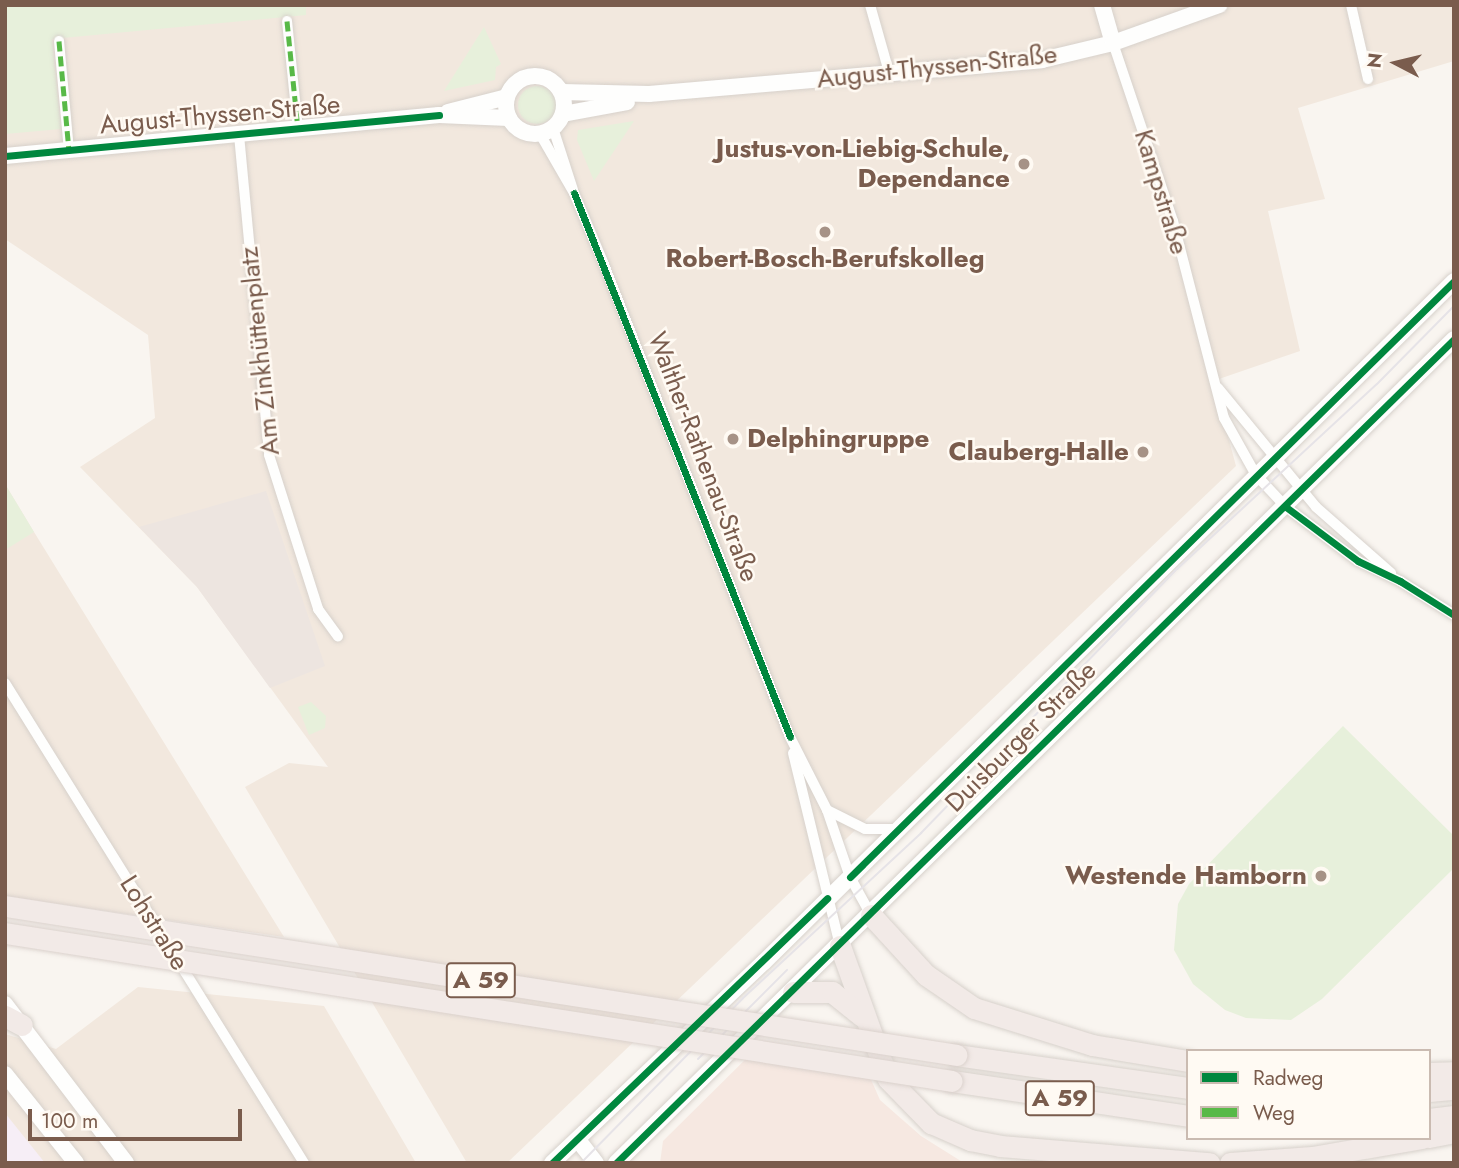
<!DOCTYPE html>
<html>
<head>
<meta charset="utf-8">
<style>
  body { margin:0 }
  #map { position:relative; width:1459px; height:1168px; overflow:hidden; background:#f9f5f0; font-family:Jost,sans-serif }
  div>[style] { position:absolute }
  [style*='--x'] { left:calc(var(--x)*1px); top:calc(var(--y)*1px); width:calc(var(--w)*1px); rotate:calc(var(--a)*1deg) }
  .residential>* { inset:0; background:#f2e8de }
  .commercial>* { inset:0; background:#f6e8e1 }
  .industrial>* { inset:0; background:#ede5e0 }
  .education>* { inset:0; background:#f6eef6 }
  .green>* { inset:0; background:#e7f0db }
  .round { border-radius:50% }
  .roads { filter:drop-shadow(0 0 2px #d7d1cb) drop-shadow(0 0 2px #d7d1cb) }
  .street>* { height:10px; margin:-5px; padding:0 5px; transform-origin:5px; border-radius:5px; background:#fefefd }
  .secondary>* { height:16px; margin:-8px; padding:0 8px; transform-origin:8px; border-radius:8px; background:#fefefd }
  .secondary>.ring { margin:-8px; padding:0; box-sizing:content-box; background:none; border:16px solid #fefefd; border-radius:50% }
  .highway>* { height:21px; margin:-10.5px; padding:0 10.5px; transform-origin:10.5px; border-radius:10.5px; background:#f2eae7 }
  .tram>* { height:2px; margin:-1px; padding:0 1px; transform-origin:1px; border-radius:1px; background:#e6e3e7 }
  .bridges { filter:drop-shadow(0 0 2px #dad1cc) drop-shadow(0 0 2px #dad1cc) }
  .highway-bridge>* { height:21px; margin:-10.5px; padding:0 10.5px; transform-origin:10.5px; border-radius:10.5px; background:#f2eae7 }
  .quiet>* { height:5px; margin-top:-2.5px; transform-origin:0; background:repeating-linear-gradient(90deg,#58b947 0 10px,transparent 0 15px) }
  .cycleway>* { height:7px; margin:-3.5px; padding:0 3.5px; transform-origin:3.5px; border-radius:3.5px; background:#00873e }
  .dots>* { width:19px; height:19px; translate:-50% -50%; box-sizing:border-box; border:4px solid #fffaf3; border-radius:50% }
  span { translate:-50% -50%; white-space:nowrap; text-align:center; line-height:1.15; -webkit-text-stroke:5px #fffaf3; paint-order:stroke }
  .shield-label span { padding:2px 5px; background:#fffaf3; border:2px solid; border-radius:5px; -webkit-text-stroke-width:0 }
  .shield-label { font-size:24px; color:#7a5c4d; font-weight:700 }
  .street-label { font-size:26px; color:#7a5c4d }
  .poi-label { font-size:26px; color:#7a5c4d; font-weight:700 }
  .right { translate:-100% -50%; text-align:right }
  .left { translate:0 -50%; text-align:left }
  .frame { position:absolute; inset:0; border:7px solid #7a5c4d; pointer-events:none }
  .legend { position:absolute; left:1186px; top:1049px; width:245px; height:91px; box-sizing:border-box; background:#fffaf3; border:2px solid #cabbb1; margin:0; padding:9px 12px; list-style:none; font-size:21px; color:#7a5c4d }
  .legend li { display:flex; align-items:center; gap:14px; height:35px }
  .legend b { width:35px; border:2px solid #cabbb1 }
  .north { position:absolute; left:1361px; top:28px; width:70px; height:70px; -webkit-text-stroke:5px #fffaf3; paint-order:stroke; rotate:277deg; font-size:19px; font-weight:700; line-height:28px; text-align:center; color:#7a5c4d }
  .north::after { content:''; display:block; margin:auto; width:24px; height:32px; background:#7a5c4d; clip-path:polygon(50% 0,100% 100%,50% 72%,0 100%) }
  .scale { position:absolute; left:28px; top:1109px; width:214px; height:32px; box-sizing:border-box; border:4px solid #7a5c4d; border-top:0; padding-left:9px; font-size:21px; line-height:24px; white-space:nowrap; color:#7a5c4d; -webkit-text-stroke:5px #fffaf3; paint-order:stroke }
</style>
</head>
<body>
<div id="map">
  <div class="residential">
    <i style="clip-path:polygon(5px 5px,1454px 5px,1454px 61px,1298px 108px,1325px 199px,1268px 211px,1300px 351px,1213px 381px,1236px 466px,507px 1163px,467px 1163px,245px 787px,289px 763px,328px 767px,197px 587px,80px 467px,155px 418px,148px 335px,5px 239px)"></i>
    <i style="clip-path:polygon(5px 484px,34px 532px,284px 937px,5px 896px)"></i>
    <i style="clip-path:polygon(138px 987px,324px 1006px,416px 1163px,5px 1163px,5px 1034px,56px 1049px)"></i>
  </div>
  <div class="commercial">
    <i style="clip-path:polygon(764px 1041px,862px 1059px,880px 1100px,921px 1136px,964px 1163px,660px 1163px,663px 1141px)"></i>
  </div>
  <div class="industrial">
    <i style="clip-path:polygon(266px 491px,325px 666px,270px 688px,197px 587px,139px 527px)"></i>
  </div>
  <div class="education">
    <i style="clip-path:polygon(5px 1113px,45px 1163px,5px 1163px)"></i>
  </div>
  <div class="green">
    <i style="clip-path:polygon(5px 5px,306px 5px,306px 15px,52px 39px,61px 129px,5px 134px)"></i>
    <i style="clip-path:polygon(484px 27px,501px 64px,496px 67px,495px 80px,444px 91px)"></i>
    <i class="round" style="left:518px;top:86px;width:38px;height:38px"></i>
    <i style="clip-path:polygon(634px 121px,594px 181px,577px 140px,578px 130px)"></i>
    <i style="clip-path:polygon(5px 484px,34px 532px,5px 550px)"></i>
    <i style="clip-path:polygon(311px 702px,326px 716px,325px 728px,309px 735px,298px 707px)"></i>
    <i style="clip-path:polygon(1343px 726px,1454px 836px,1454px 868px,1322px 999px,1291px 1020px,1246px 1018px,1225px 1010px,1193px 984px,1174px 950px,1178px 904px,1189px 884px)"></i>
  </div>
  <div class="roads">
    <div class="street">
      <i style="--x:870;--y:5;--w:70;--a:74.2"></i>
      <i style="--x:1351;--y:5;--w:76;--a:77.1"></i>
      <i style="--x:287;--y:21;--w:109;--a:84.2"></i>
      <i style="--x:59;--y:41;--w:109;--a:84.8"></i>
      <i style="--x:1113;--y:43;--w:188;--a:71.4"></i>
      <i style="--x:1173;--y:221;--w:203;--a:75.5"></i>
      <i style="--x:1224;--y:418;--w:65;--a:60.7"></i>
      <i style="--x:1256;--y:475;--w:44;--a:46.8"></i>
      <i style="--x:1286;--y:507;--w:90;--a:36.9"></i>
      <i style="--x:1358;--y:561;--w:47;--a:25.5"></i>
      <i style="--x:1400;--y:581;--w:64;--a:32.2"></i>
      <i style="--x:553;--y:128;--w:65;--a:72.1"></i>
      <i style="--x:540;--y:134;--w:68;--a:60"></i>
      <i style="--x:574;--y:193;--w:75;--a:67.2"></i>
      <i style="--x:603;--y:262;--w:510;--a:68.51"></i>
      <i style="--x:790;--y:737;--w:82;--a:63.1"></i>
      <i style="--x:827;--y:810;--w:71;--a:71.1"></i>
      <i style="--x:850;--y:877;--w:43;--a:61.1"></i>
      <i style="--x:239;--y:135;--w:321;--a:84.6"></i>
      <i style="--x:269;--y:455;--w:162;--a:72.3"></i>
      <i style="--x:318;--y:609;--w:34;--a:54"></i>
      <i style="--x:1218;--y:388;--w:154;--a:50.5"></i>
      <i style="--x:1316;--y:507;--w:100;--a:41.3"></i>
      <i style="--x:5;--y:683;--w:566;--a:58.08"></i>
      <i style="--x:793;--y:753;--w:199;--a:76.3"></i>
      <i style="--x:827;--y:810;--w:42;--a:26.6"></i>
      <i style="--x:865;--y:829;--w:34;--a:0"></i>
    </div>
    <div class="secondary">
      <i style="--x:1102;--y:5;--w:40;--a:74"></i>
      <i class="ring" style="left:506px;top:76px;width:42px;height:42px"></i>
      <i style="--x:562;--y:92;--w:87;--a:1.3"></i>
      <i style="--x:649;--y:94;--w:394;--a:-4.9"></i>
      <i style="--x:1042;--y:60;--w:73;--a:-13.5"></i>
      <i style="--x:1113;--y:43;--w:113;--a:-19.7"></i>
      <i style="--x:448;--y:112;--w:61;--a:-14.3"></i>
      <i style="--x:563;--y:114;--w:65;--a:-10.6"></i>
      <i style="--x:5;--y:156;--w:436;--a:-5.4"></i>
      <i style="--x:439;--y:115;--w:70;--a:2.5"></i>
      <i style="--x:5;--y:1004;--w:200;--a:52.7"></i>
      <i style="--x:5;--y:1074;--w:114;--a:51.4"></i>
      <i style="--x:578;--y:1140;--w:29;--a:52"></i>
      <i style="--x:552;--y:1163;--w:292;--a:-43.5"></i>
      <i style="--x:764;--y:962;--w:969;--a:-44.62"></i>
      <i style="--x:616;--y:1163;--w:1175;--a:-44.52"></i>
    </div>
    <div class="highway">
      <i style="--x:871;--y:915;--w:81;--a:47.5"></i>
      <i style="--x:926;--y:975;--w:58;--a:34.5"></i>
      <i style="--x:974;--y:1008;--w:124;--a:17.4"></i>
      <i style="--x:1092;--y:1045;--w:97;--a:9.5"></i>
      <i style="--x:840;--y:946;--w:141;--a:70.2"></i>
      <i style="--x:888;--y:1079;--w:62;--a:45.7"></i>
      <i style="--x:931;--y:1123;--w:43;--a:23.6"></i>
      <i style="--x:970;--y:1140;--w:31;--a:11"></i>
      <i style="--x:1000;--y:1146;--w:210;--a:4.7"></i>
      <i style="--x:793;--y:992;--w:39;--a:0"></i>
      <i style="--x:832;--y:992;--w:38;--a:39"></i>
      <i style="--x:5;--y:1016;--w:19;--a:28"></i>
      <i style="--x:956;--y:1055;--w:234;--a:8.1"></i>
      <i style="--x:1429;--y:1073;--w:25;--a:-2"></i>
      <i style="--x:952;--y:1081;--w:239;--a:8.4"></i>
      <i style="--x:1429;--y:1091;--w:25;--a:-5"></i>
      <i style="--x:1429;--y:1119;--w:25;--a:-7"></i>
      <i style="--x:1429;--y:1137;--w:25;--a:-11"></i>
      <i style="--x:1230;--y:1163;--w:82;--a:-4.2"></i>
      <i style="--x:1312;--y:1157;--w:112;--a:-9.8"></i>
    </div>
  </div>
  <div class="tram">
    <i style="--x:698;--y:1059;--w:126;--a:-45"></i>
    <i style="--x:581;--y:1163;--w:231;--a:-45.5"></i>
    <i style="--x:743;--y:998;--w:243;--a:-42.8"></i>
    <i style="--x:921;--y:833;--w:368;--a:-45.9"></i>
    <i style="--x:1177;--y:569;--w:272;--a:-42.8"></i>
    <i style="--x:1377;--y:384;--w:110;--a:-45.4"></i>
  </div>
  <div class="bridges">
    <div class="highway-bridge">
      <i style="--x:5;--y:906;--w:963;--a:8.9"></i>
      <i style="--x:5;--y:933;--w:958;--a:8.88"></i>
    </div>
  </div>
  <div class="quiet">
    <i style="--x:287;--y:21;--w:109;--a:84.2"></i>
    <i style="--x:59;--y:41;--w:109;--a:84.8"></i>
  </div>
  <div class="cycleway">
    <i style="--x:5;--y:156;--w:436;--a:-5.4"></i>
    <i style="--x:574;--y:193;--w:585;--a:68.34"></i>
    <i style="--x:1286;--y:507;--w:90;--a:36.9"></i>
    <i style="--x:1358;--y:561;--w:47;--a:25.5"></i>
    <i style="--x:1400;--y:581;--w:64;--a:32.2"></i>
    <i style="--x:850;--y:877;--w:849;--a:-44.62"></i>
    <i style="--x:552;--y:1163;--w:382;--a:-43.9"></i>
    <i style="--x:616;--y:1163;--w:1175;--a:-44.52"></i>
  </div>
  <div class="dots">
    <i style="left:1024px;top:164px;background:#a69286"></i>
    <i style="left:825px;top:232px;background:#a69286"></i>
    <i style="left:733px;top:439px;background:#a69286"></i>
    <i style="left:1143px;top:452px;background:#a69286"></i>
    <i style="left:1321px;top:876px;background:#a69286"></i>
  </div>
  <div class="shield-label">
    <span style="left:481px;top:980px">A 59</span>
    <span style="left:1060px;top:1098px">A 59</span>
  </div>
  <div class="street-label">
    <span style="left:937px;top:67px;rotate:-6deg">August-Thyssen-Straße</span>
    <span style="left:220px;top:115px;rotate:-5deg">August-Thyssen-Straße</span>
    <span style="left:1161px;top:192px;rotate:73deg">Kampstraße</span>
    <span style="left:260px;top:351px;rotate:-96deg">Am Zinkhüttenplatz</span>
    <span style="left:703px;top:457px;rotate:69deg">Walther-Rathenau-Straße</span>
    <span style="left:1021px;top:737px;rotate:-45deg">Duisburger Straße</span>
    <span style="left:154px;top:923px;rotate:58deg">Lohstraße</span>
  </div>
  <div class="poi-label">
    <span class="right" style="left:1010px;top:164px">Justus-von-Liebig-Schule,<br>Dependance</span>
    <span style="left:825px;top:259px">Robert-Bosch-Berufskolleg</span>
    <span class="left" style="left:747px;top:439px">Delphingruppe</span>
    <span class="right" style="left:1129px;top:452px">Clauberg-Halle</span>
    <span class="right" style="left:1307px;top:876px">Westende Hamborn</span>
  </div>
  <div class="frame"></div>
  <ul class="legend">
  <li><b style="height:9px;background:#00873e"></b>Radweg</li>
  <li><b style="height:9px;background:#58b947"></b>Weg</li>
  </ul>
  <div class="north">N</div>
  <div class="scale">100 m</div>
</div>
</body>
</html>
